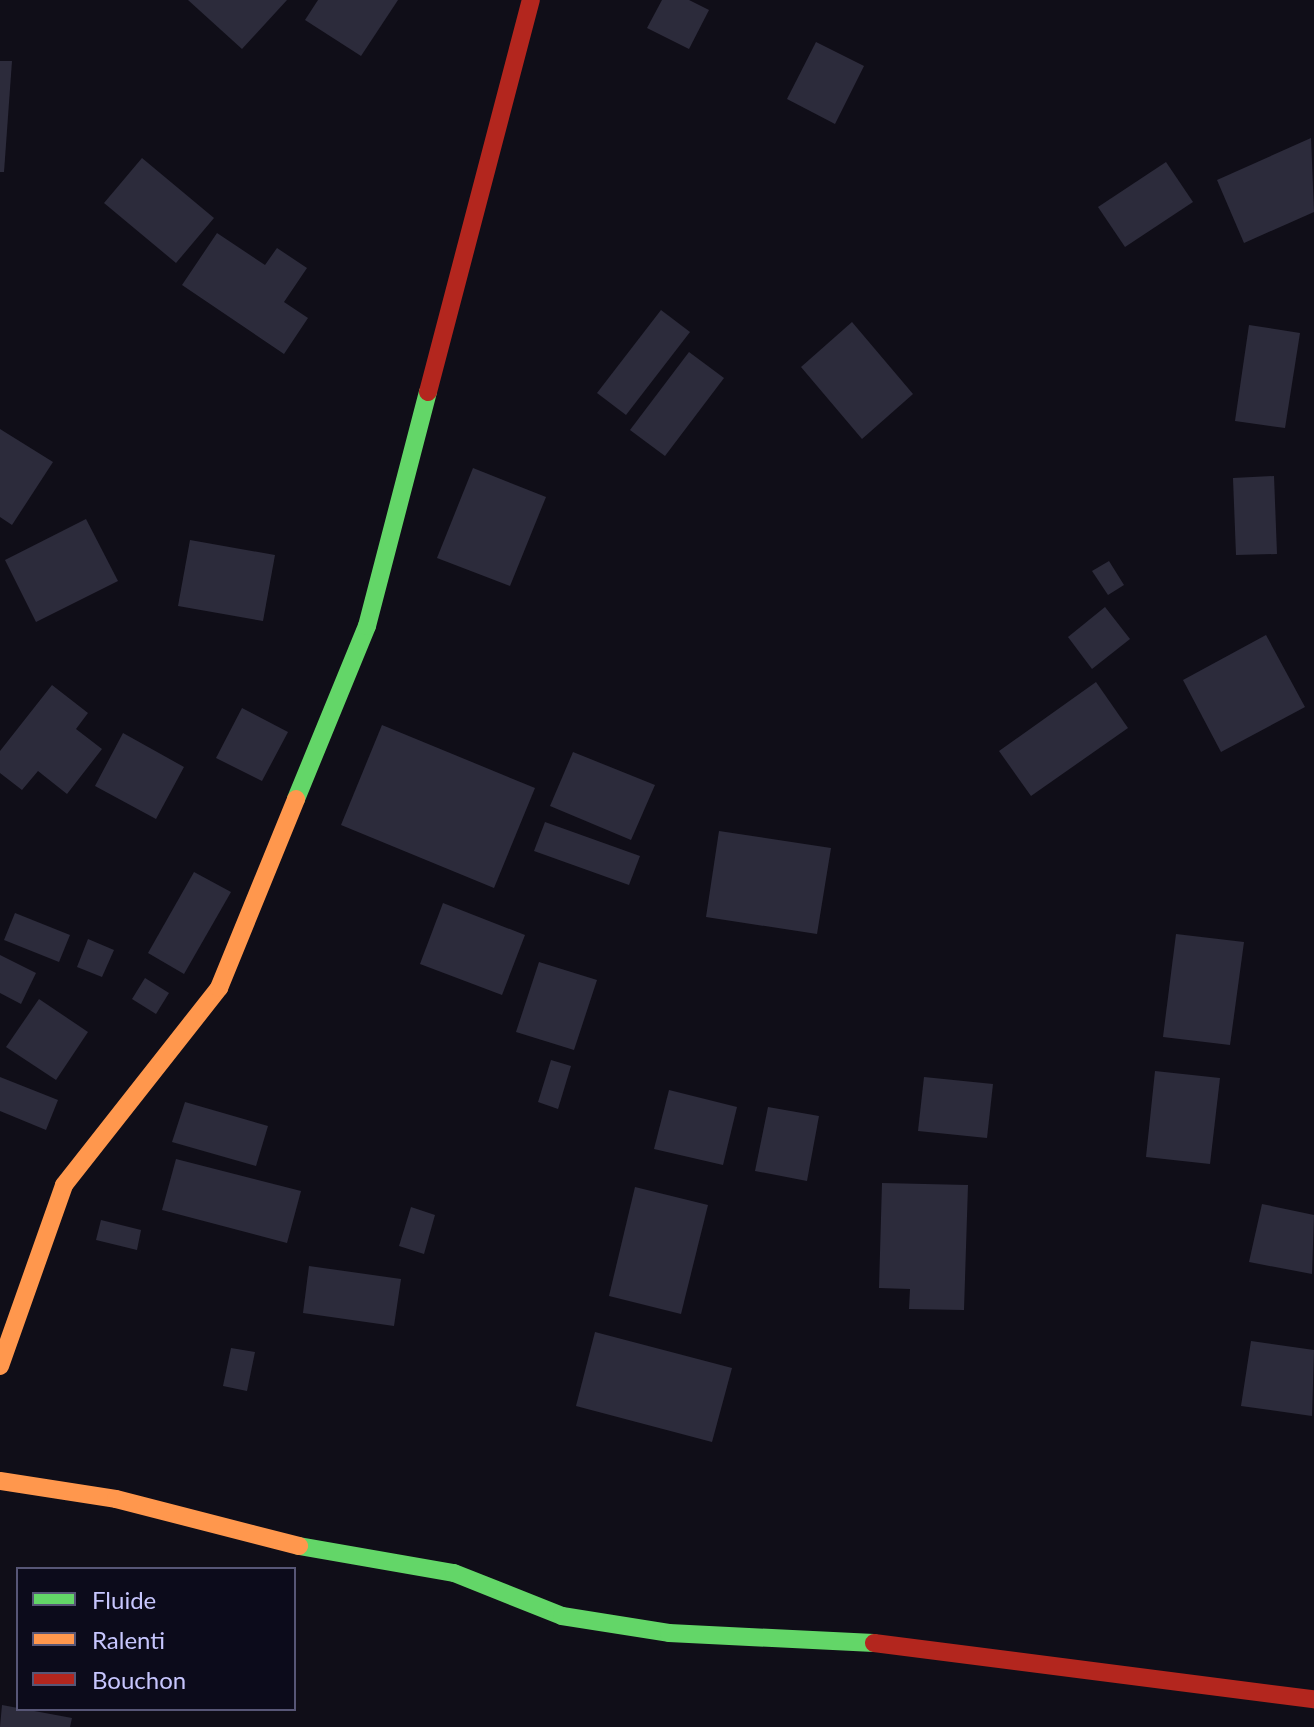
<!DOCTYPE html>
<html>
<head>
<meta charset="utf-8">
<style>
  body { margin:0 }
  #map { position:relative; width:1314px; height:1727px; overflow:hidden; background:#100e18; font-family:Lato,sans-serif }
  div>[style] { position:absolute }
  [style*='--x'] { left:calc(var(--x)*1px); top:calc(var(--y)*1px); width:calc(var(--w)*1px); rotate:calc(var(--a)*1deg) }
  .building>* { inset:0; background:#2c2b3b }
  .fast>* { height:18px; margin:-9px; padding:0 9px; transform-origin:9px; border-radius:9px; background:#63d668 }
  .slow>* { height:18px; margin:-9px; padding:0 9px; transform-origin:9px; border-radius:9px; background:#ff974d }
  .jam>* { height:18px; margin:-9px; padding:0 9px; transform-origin:9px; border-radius:9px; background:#b3261e }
  span { translate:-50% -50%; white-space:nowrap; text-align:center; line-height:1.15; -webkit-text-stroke:8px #0c0b1b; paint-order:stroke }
  .legend { position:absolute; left:16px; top:1567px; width:280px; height:144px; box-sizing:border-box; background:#0c0b1b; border:2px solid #575676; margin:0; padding:10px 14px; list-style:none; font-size:24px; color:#c7c6fe }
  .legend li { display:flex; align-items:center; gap:16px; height:40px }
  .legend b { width:40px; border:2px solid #575676 }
</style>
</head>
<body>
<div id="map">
  <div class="building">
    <i style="clip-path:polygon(188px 0,287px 0,242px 49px)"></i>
    <i style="clip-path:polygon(318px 0,398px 0,361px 56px,305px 20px)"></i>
    <i style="clip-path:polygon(662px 0,689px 0,709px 10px,689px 49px,647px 28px)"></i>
    <i style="clip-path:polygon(816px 42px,864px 66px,835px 124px,787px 99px)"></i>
    <i style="clip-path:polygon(0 61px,12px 61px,4px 172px,0 172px)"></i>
    <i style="clip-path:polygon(1311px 138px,1314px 212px,1244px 243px,1217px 180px)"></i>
    <i style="clip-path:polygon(142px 158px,214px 218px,176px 263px,104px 203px)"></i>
    <i style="clip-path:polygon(1166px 162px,1193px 202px,1125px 247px,1098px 207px)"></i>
    <i style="clip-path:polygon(217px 233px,265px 265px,277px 248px,307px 268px,284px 302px,308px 318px,284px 354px,182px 285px)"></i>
    <i style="clip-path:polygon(661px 310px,690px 332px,626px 415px,597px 393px)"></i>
    <i style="clip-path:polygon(852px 322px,913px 394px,862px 439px,801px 367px)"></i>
    <i style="clip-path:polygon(1249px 325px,1300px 333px,1285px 428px,1235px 421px)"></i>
    <i style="clip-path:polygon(689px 352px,724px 378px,665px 456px,630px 430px)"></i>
    <i style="clip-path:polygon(0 429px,53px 462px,12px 525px,0 517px)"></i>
    <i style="clip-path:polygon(473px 468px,546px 497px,510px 586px,437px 558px)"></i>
    <i style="clip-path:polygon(1274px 476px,1277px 554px,1236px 555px,1233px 478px)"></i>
    <i style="clip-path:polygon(86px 519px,118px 581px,36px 622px,5px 560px)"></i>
    <i style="clip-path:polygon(190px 540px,275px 555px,263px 621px,178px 606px)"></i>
    <i style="clip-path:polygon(1109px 561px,1124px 585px,1108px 595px,1092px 571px)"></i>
    <i style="clip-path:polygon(1105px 607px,1130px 639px,1092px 669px,1068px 637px)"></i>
    <i style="clip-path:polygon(1266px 635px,1305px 707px,1221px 752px,1183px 680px)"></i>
    <i style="clip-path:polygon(1096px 682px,1128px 728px,1031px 796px,999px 751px)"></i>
    <i style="clip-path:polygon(52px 685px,88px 713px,76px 729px,102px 749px,67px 794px,38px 771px,22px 790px,0 773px,0 751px)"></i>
    <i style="clip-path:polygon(242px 708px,288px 732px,262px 781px,216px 758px)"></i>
    <i style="clip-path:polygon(382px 725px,535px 788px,494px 888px,341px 825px)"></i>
    <i style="clip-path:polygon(123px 733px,184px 767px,156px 819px,95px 786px)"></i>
    <i style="clip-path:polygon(573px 752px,655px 785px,631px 840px,550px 806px)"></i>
    <i style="clip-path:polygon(545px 822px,640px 856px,629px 885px,534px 851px)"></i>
    <i style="clip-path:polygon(719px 831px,831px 848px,817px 934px,706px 917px)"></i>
    <i style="clip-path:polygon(194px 872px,231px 892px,184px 974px,148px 953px)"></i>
    <i style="clip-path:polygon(443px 903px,525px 935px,502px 995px,420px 964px)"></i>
    <i style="clip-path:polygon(15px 913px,70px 935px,59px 962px,4px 940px)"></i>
    <i style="clip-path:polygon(1176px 934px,1244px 942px,1230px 1045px,1163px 1037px)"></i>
    <i style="clip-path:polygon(88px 939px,114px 950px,102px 977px,77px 967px)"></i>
    <i style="clip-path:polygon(0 955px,36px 973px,21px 1004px,0 993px)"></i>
    <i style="clip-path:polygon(539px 962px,597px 980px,574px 1050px,516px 1032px)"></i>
    <i style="clip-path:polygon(145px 978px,169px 993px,156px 1014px,132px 999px)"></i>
    <i style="clip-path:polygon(39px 999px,88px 1032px,56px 1080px,6px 1047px)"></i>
    <i style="clip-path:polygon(551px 1060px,571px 1066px,558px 1109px,538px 1102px)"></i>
    <i style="clip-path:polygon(1155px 1071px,1220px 1078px,1210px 1164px,1146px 1157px)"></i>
    <i style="clip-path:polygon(0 1077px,58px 1100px,46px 1130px,0 1111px)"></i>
    <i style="clip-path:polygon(924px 1077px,993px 1084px,987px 1138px,918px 1131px)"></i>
    <i style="clip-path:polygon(669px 1090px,737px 1107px,723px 1165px,654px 1149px)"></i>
    <i style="clip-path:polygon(185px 1102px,268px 1126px,256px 1166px,172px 1142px)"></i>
    <i style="clip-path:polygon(768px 1107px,819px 1116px,807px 1181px,755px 1171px)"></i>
    <i style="clip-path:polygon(176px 1159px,301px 1191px,287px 1243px,162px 1210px)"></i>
    <i style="clip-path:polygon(882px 1183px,968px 1185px,964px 1310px,909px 1309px,910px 1289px,879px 1288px)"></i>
    <i style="clip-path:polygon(635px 1187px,708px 1205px,681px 1314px,609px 1296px)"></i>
    <i style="clip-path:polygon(1262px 1204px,1314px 1215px,1312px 1274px,1249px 1262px)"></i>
    <i style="clip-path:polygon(411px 1207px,435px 1215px,424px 1254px,399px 1246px)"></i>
    <i style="clip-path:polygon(101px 1220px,141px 1230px,137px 1250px,96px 1240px)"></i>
    <i style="clip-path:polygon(309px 1266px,401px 1279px,394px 1326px,303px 1313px)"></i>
    <i style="clip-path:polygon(595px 1332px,732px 1368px,712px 1442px,576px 1406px)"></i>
    <i style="clip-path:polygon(1251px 1341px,1314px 1350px,1312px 1416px,1241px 1406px)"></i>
    <i style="clip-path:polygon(231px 1348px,255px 1352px,247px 1391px,223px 1386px)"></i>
    <i style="clip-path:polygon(2px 1705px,72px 1718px,70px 1727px,0 1727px)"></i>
  </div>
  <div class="fast">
    <i style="--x:296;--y:799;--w:187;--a:-67.7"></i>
    <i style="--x:367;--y:626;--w:242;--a:-75.4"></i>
    <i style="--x:299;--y:1546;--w:157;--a:9.9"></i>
    <i style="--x:454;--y:1573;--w:116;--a:21.7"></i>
    <i style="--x:562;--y:1616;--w:108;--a:9"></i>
    <i style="--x:669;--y:1633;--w:205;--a:2.8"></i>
  </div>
  <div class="slow">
    <i style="--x:0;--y:1366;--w:192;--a:-70.5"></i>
    <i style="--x:64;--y:1185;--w:251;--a:-51.8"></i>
    <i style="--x:219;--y:988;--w:204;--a:-67.8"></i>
    <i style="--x:0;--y:1481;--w:117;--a:8.8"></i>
    <i style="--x:116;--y:1499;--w:189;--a:14.4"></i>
  </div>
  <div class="jam">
    <i style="--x:428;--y:392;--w:405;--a:-75.3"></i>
    <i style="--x:874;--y:1643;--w:444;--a:7.3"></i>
  </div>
  <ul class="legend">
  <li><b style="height:10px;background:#63d668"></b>Fluide</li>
  <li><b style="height:10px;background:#ff974d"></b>Ralenti</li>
  <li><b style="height:10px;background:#b3261e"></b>Bouchon</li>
  </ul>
</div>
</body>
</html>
